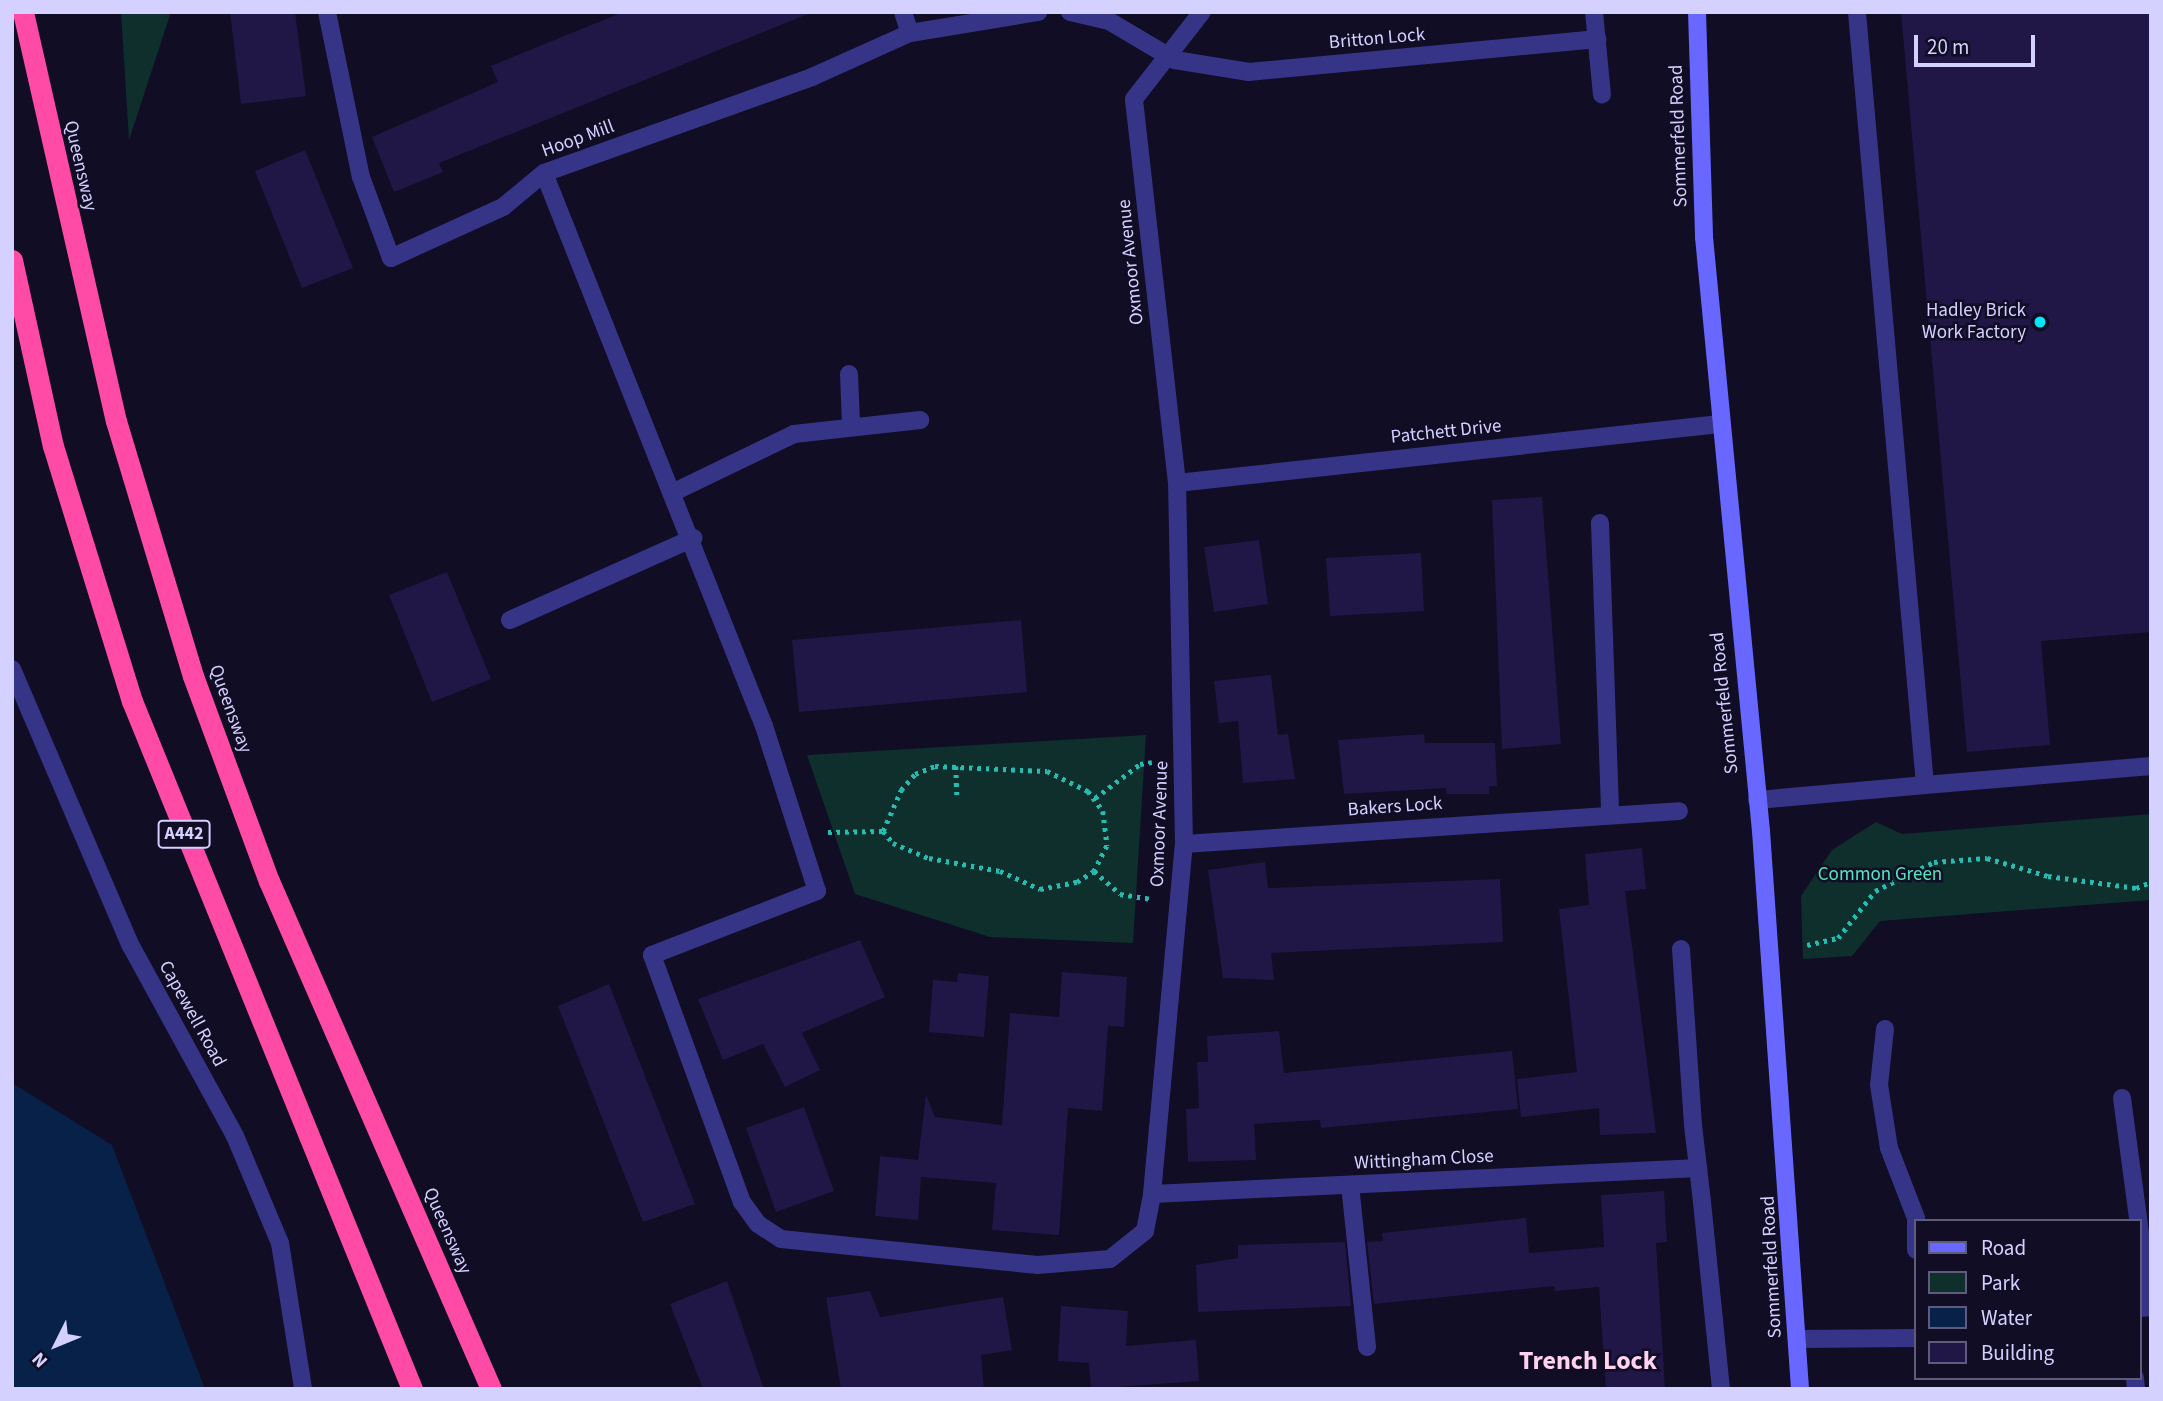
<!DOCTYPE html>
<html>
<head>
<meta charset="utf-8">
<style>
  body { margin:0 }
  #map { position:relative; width:2163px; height:1401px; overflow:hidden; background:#100d24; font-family:"Source Sans 3",sans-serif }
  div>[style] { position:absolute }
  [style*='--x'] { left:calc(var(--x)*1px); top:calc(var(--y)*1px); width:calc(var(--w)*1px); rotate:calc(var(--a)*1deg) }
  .green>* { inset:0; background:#0f2f2d }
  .water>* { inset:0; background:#082148 }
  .building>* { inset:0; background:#201746 }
  .path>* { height:4.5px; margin-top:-2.25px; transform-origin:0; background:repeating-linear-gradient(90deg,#26bcb1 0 3.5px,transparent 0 8.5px) }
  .lane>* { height:18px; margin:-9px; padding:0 9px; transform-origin:9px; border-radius:9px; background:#363486 }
  .street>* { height:18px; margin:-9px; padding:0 9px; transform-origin:9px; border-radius:9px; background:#363486 }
  .secondary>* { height:18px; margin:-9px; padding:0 9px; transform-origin:9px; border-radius:9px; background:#6867ff }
  .highway>* { height:21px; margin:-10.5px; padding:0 10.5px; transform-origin:10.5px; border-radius:10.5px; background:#ff4ba5 }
  .dots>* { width:19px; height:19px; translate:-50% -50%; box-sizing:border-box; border:4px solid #100d24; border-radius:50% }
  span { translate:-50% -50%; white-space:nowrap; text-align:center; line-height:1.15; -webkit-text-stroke:5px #100d24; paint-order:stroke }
  .shield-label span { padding:2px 5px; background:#100d24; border:2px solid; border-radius:5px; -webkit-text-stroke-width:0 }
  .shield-label { font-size:18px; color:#d4d0ff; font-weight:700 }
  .street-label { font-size:19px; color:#d4d0ff }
  .poi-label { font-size:19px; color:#d4d0ff }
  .right { translate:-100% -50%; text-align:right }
  .park-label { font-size:19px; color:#54e7bf }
  .district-label { font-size:26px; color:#ffd2ef; font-weight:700 }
  .frame { position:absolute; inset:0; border:14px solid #d4d0ff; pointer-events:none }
  .legend { position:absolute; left:1914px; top:1219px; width:228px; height:161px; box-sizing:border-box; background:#100d24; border:2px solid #5e5b7c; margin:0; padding:9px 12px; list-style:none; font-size:21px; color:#d4d0ff }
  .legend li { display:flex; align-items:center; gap:14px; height:35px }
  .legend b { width:35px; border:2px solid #5e5b7c }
  .north { position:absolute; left:21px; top:1310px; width:70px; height:70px; -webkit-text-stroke:5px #100d24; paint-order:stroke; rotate:227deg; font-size:19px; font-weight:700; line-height:28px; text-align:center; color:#d4d0ff }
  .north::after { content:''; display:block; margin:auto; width:24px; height:32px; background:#d4d0ff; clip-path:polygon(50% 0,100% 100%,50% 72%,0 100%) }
  .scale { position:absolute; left:1914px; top:35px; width:121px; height:32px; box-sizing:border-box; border:4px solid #d4d0ff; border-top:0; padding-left:9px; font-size:21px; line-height:24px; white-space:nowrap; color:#d4d0ff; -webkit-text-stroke:5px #100d24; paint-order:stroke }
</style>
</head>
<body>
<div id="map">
  <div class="green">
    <i style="clip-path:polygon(121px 12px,171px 12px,129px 140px)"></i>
    <i style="clip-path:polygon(1146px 735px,1133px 943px,990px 937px,855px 894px,807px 755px)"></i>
    <i style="clip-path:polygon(2151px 814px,2151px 900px,1880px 921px,1852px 956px,1803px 959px,1801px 896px,1832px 850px,1876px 822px,1902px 834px)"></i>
  </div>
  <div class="water">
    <i style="clip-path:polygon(12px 1083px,112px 1145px,205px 1389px,12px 1389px)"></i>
  </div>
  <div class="building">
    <i style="clip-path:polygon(230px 12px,295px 12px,306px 96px,241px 104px)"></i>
    <i style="clip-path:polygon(623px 12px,808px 14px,439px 163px,443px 172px,394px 192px,372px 137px,498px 82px,491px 66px)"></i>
    <i style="clip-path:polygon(1901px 12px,2151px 12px,2151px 632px,2041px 641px,2050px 745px,1967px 752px)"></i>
    <i style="clip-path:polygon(305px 150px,353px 268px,302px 288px,255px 171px)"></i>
    <i style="clip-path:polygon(1542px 497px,1561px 744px,1502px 749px,1492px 500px)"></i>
    <i style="clip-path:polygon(1259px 540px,1268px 604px,1214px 612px,1204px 547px)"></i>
    <i style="clip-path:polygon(1421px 553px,1424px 611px,1330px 616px,1326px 558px)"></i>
    <i style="clip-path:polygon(447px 572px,491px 679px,432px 702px,389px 595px)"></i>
    <i style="clip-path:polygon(1021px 620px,1027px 692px,799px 712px,792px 640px)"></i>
    <i style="clip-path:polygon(1271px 675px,1278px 735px,1288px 734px,1295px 779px,1243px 783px,1238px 721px,1219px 723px,1214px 681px)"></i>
    <i style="clip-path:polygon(1424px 734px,1425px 743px,1495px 743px,1497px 786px,1489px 786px,1489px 794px,1446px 794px,1446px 788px,1344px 794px,1338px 740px)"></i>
    <i style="clip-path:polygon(1642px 848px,1646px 889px,1625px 891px,1656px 1133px,1600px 1135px,1599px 1108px,1521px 1117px,1517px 1079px,1577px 1072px,1559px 909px,1589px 905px,1585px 854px)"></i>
    <i style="clip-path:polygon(1265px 862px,1268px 888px,1500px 879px,1503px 942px,1271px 953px,1274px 980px,1223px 978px,1208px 870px)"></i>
    <i style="clip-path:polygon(860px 940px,885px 997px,802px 1033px,820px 1070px,785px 1087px,763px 1044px,723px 1060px,698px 999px)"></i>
    <i style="clip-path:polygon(1062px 972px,1127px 977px,1124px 1027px,1108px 1026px,1102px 1111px,1068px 1108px,1059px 1235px,992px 1230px,996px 1183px,921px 1177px,918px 1220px,875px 1216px,880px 1156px,918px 1160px,926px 1095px,935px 1117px,1002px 1125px,1010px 1013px,1059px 1017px)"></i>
    <i style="clip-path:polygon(958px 973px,989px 976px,984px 1037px,929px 1032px,933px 980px,957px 982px)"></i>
    <i style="clip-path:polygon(609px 984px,695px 1204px,643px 1222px,558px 1006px)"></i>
    <i style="clip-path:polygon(1279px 1031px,1284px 1073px,1512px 1051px,1518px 1109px,1321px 1128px,1320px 1120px,1254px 1124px,1256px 1160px,1188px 1162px,1186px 1109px,1199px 1108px,1197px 1062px,1208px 1062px,1207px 1036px)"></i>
    <i style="clip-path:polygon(804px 1107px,834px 1191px,776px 1212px,746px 1128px)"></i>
    <i style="clip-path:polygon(1664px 1191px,1667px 1242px,1656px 1243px,1665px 1389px,1606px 1389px,1599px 1287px,1555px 1291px,1554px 1286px,1374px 1304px,1367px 1242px,1383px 1241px,1382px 1233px,1526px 1218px,1529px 1253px,1604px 1247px,1601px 1195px)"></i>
    <i style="clip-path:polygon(1345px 1242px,1351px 1306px,1198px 1312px,1196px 1265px,1238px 1258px,1238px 1245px)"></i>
    <i style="clip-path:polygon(727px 1281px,764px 1389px,703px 1389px,670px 1304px)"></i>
    <i style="clip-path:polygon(870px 1291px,880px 1317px,1003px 1297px,1012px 1350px,981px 1355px,984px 1389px,841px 1389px,826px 1298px)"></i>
    <i style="clip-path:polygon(1061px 1306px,1128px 1311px,1126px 1346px,1196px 1340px,1199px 1381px,1091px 1389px,1089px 1363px,1058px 1361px)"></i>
  </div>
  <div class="path">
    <i style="--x:956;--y:766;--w:33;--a:88"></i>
    <i style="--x:1095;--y:798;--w:56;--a:-37.1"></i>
    <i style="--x:1140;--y:764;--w:12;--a:-9"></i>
    <i style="--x:883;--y:831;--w:45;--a:-66.3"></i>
    <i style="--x:901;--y:790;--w:21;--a:-49"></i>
    <i style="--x:915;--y:774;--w:22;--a:-22"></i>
    <i style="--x:935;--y:766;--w:112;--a:2.6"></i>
    <i style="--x:1047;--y:771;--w:46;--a:26"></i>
    <i style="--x:1088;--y:791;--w:25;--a:53"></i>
    <i style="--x:1103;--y:811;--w:35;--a:83"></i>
    <i style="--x:1107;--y:846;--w:28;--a:117"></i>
    <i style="--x:828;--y:832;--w:55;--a:-1"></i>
    <i style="--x:883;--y:831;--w:16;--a:50"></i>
    <i style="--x:893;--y:843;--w:39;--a:23"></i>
    <i style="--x:929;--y:858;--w:72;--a:10.4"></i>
    <i style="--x:1000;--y:871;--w:44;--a:24.2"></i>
    <i style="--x:1040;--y:889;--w:38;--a:-11"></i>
    <i style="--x:1077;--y:882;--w:20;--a:-33"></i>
    <i style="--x:1094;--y:871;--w:35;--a:41"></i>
    <i style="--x:1120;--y:894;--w:30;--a:9"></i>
    <i style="--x:1807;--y:945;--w:32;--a:-13"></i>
    <i style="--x:1838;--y:938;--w:60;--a:-51.8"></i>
    <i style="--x:1875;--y:891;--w:66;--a:-26.2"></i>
    <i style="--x:1934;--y:862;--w:53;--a:-4.3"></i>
    <i style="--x:1987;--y:858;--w:64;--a:16.4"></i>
    <i style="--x:2048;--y:876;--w:89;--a:7.8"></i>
    <i style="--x:2136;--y:888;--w:16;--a:-22"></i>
  </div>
  <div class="lane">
    <i style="--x:1925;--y:785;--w:227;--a:-4.8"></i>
    <i style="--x:1757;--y:800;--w:169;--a:-5.1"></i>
    <i style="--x:1925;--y:785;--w:776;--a:-95.03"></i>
    <i style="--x:1681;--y:949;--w:176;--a:86.1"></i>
    <i style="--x:1885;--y:1029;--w:56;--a:96.1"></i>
    <i style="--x:1879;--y:1085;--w:64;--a:81"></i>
    <i style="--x:1889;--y:1148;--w:75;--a:68.9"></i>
    <i style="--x:1916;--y:1218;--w:32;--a:90"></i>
    <i style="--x:2122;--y:1098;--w:211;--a:82.4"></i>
    <i style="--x:1350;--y:1185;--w:163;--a:84"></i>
    <i style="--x:1702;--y:1202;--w:188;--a:84.2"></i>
    <i style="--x:2135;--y:1378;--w:11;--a:85"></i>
  </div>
  <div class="street">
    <i style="--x:327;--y:12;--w:168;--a:78.4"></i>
    <i style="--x:361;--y:177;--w:86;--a:69.7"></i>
    <i style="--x:391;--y:258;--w:123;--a:-24.5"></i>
    <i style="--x:503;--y:207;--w:53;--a:-39.7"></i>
    <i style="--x:544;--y:173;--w:285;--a:-19.7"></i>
    <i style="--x:812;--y:77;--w:107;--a:-24.2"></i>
    <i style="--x:910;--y:33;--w:130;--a:-9.3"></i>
    <i style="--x:903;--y:12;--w:22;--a:72"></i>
    <i style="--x:1070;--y:12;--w:40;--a:13"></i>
    <i style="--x:1109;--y:21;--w:77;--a:30.6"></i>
    <i style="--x:1175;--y:60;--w:75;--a:9.2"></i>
    <i style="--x:1249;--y:72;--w:350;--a:-5.4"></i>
    <i style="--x:1594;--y:12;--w:83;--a:84.5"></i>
    <i style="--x:544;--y:173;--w:595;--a:68.31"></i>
    <i style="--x:764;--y:726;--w:173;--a:72.2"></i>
    <i style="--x:817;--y:891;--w:177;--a:158.8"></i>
    <i style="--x:652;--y:955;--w:263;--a:70"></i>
    <i style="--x:742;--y:1202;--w:27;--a:54"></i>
    <i style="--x:758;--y:1224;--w:27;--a:33"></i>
    <i style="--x:781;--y:1239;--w:258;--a:5.8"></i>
    <i style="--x:1038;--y:1265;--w:72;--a:-4.8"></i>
    <i style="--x:1110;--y:1259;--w:45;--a:-38.7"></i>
    <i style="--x:1145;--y:1231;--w:38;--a:-79"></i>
    <i style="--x:1152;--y:1194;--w:351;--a:-84.8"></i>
    <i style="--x:1184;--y:844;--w:361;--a:-91.1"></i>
    <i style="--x:1177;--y:483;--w:386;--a:-96.4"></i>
    <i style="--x:1134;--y:99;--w:110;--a:-52"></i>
    <i style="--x:849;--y:374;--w:50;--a:87.7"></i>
    <i style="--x:1177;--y:483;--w:546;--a:-6.2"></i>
    <i style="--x:674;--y:492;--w:133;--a:-25.8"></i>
    <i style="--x:794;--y:434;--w:127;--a:-6.3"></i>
    <i style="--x:1600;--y:523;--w:289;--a:88"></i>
    <i style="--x:510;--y:620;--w:201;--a:-24.1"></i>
    <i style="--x:12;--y:669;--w:301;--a:66.8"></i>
    <i style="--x:131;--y:946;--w:217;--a:61.3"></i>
    <i style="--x:235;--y:1136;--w:116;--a:67.2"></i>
    <i style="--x:280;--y:1243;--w:148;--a:81"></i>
    <i style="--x:1184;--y:844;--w:496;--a:-3.8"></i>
    <i style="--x:1693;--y:1125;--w:78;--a:83.3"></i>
    <i style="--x:1152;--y:1194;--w:547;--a:-2.73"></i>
    <i style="--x:2140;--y:1308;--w:11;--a:-5"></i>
    <i style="--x:1797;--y:1339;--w:119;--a:-0.5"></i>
  </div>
  <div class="secondary">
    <i style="--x:1697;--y:12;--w:225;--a:88.2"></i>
    <i style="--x:1704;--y:237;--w:597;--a:84.52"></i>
    <i style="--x:1761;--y:831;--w:559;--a:86"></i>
  </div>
  <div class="highway">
    <i style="--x:23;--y:12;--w:419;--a:77.2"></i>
    <i style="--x:116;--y:421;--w:266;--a:73.2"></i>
    <i style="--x:193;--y:676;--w:219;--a:69.7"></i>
    <i style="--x:269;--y:881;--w:554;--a:66.39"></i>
    <i style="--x:12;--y:260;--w:190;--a:77.6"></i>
    <i style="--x:53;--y:446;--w:267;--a:72.8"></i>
    <i style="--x:132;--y:701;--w:743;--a:67.85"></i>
  </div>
  <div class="dots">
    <i style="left:2040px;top:322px;background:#00e6fb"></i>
  </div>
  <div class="shield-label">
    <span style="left:184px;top:834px">A442</span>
  </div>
  <div class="street-label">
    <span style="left:1377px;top:39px;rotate:-5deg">Britton Lock</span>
    <span style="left:1679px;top:136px;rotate:-92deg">Sommerfeld Road</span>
    <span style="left:578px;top:139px;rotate:-20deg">Hoop Mill</span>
    <span style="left:80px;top:166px;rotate:77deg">Queensway</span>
    <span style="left:1131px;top:262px;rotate:-96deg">Oxmoor Avenue</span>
    <span style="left:1446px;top:432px;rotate:-6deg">Patchett Drive</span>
    <span style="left:1725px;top:703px;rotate:-96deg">Sommerfeld Road</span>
    <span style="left:230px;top:709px;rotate:70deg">Queensway</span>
    <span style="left:1395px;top:807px;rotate:-4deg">Bakers Lock</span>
    <span style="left:1160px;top:824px;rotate:-88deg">Oxmoor Avenue</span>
    <span style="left:192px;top:1014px;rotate:61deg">Capewell Road</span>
    <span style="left:1424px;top:1160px;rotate:-3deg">Wittingham Close</span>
    <span style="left:447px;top:1231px;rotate:66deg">Queensway</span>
    <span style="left:1772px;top:1267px;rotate:-93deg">Sommerfeld Road</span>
  </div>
  <div class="poi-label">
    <span class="right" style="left:2026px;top:322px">Hadley Brick<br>Work Factory</span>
  </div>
  <div class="park-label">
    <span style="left:1880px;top:875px">Common Green</span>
  </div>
  <div class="district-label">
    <span style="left:1588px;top:1361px">Trench Lock</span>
  </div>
  <div class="frame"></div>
  <ul class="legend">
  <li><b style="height:9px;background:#6867ff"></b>Road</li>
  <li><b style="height:19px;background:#0f2f2d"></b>Park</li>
  <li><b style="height:19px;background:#082148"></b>Water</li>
  <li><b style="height:19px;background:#201746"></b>Building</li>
  </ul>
  <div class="north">N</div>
  <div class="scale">20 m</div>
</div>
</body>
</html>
